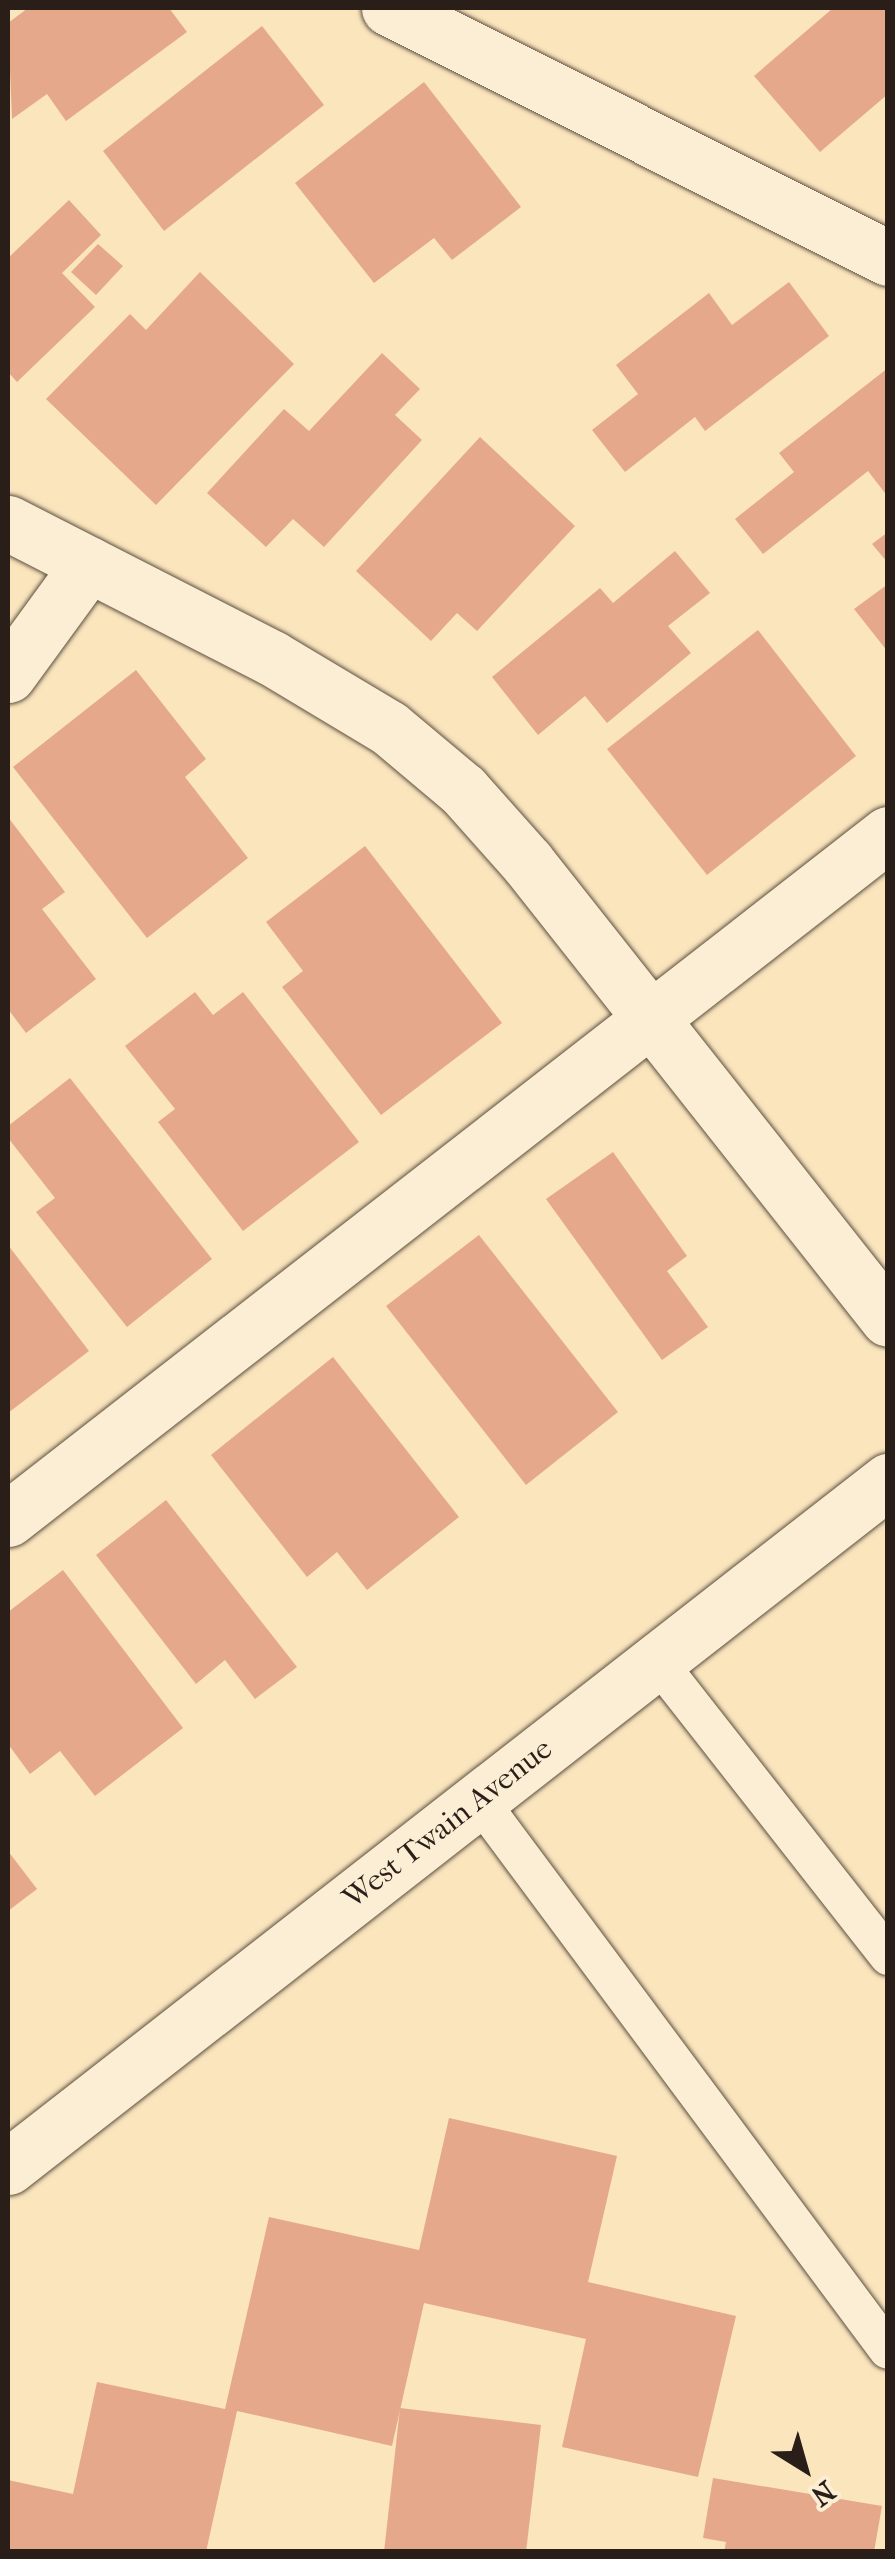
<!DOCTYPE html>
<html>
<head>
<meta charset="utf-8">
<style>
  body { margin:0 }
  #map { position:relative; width:895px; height:2559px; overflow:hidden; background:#fae5bd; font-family:"IM FELL French Canon",serif }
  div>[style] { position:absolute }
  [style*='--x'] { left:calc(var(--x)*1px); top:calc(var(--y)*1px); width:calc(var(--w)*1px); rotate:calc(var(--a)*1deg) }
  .building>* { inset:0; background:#e6a88b }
  .roads { filter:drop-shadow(0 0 2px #5e5041) drop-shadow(0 0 2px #5e5041) }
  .service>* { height:38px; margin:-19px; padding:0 19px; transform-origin:19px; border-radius:19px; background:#fceed4 }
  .minor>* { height:55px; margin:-27.5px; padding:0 27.5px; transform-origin:27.5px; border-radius:27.5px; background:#fceed4 }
  .secondary>* { height:55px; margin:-27.5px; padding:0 27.5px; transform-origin:27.5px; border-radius:27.5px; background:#fceed4 }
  span { translate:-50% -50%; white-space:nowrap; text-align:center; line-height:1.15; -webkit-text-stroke:8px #fceed4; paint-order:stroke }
  .street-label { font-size:30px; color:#2a1e18 }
  .frame { position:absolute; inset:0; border:10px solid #2a1e18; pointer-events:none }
  .north { position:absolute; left:755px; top:2419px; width:100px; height:100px; -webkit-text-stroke:8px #fceed4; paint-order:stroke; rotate:143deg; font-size:28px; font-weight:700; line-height:40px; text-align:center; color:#2a1e18 }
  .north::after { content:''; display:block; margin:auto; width:35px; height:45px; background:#2a1e18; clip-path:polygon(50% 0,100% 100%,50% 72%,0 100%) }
</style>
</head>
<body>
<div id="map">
  <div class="building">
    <i style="clip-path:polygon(28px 8px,169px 8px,187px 32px,66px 121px,47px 94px,12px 119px,8px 23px)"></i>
    <i style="clip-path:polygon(833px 8px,888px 8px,888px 94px,820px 152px,754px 76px)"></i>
    <i style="clip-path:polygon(262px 26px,324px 105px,164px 231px,103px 151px)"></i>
    <i style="clip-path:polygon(424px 82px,521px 207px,452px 260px,434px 238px,374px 283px,295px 183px)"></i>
    <i style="clip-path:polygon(69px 200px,101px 235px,62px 273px,95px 307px,17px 382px,8px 372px,8px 258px)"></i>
    <i style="clip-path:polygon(98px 244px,123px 266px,96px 295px,71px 272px)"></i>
    <i style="clip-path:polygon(200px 272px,294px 364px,156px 505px,46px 399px,130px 314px,146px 330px)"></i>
    <i style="clip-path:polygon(789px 282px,829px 336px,705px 431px,695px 417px,625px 472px,592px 430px,638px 394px,616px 365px,709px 293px,732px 325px)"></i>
    <i style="clip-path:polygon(382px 353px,420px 389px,395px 415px,422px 440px,324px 547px,293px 519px,266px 547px,207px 493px,284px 409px,309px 431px)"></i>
    <i style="clip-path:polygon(888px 368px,888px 497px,868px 471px,763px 554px,735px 519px,794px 472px,779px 453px)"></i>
    <i style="clip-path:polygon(480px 437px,575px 526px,477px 631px,457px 613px,431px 641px,356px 571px)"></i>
    <i style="clip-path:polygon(888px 532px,888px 563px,872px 544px)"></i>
    <i style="clip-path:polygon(675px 551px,710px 593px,668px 626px,691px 653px,607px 723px,585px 696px,538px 735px,492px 677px,600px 588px,613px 603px)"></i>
    <i style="clip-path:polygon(888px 584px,888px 652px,854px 609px)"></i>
    <i style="clip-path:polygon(758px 630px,856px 756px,707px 875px,607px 749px)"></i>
    <i style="clip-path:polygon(136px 670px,206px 759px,185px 777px,248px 858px,147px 938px,13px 767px)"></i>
    <i style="clip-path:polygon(8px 817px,65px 892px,42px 909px,96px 979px,26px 1033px,8px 1009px)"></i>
    <i style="clip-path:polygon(365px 846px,502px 1023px,381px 1115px,282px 987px,303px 971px,266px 922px)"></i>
    <i style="clip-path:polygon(195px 992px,213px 1015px,243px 992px,359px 1142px,243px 1231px,158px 1122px,175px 1109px,125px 1046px)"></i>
    <i style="clip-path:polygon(70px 1078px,212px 1259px,127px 1327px,36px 1212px,55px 1198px,8px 1138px,8px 1126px)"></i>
    <i style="clip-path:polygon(613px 1152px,687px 1256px,667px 1271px,708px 1327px,662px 1360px,546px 1199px)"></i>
    <i style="clip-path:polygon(479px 1235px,618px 1412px,526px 1485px,386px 1306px)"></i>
    <i style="clip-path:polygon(8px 1245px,89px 1351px,8px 1413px)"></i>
    <i style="clip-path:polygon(333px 1357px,459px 1517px,367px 1590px,337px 1552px,307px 1577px,211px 1455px)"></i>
    <i style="clip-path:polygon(166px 1500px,297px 1667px,255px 1699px,225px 1660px,196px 1684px,96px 1555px)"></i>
    <i style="clip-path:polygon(63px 1570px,183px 1728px,95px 1796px,60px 1751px,30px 1774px,8px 1744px,8px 1612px)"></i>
    <i style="clip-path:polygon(8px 1851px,37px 1889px,8px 1911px)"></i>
    <i style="clip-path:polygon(449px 2118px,617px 2156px,588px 2282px,736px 2316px,698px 2477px,562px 2447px,586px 2339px,424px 2303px,392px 2446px,237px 2411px,206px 2552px,8px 2552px,8px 2480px,73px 2494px,97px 2382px,225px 2409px,269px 2217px,419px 2250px)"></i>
    <i style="clip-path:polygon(400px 2408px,541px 2425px,526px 2552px,384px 2552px)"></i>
    <i style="clip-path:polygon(713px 2478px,882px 2506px,874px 2552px,724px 2552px,726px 2542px,703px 2538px)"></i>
  </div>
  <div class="roads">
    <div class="service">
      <i style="--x:657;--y:1661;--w:375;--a:51.9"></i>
      <i style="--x:479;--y:1800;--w:685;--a:53.36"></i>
    </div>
    <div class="minor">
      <i style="--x:389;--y:8;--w:558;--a:26.61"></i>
      <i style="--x:8;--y:523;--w:297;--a:27.1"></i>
      <i style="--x:272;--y:658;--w:136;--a:30.9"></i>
      <i style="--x:389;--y:728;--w:97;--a:40"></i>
      <i style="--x:463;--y:790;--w:96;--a:48.4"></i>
      <i style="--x:527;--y:862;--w:582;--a:51.69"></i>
      <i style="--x:8;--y:675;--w:137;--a:-53.9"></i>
      <i style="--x:8;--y:1519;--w:1115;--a:-37.9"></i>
    </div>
    <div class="secondary">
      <i style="--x:8;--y:2167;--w:1116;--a:-37.94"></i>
    </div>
  </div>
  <div class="street-label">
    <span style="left:448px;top:1824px;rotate:-38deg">West Twain Avenue</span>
  </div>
  <div class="frame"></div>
  <div class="north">N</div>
</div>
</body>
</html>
